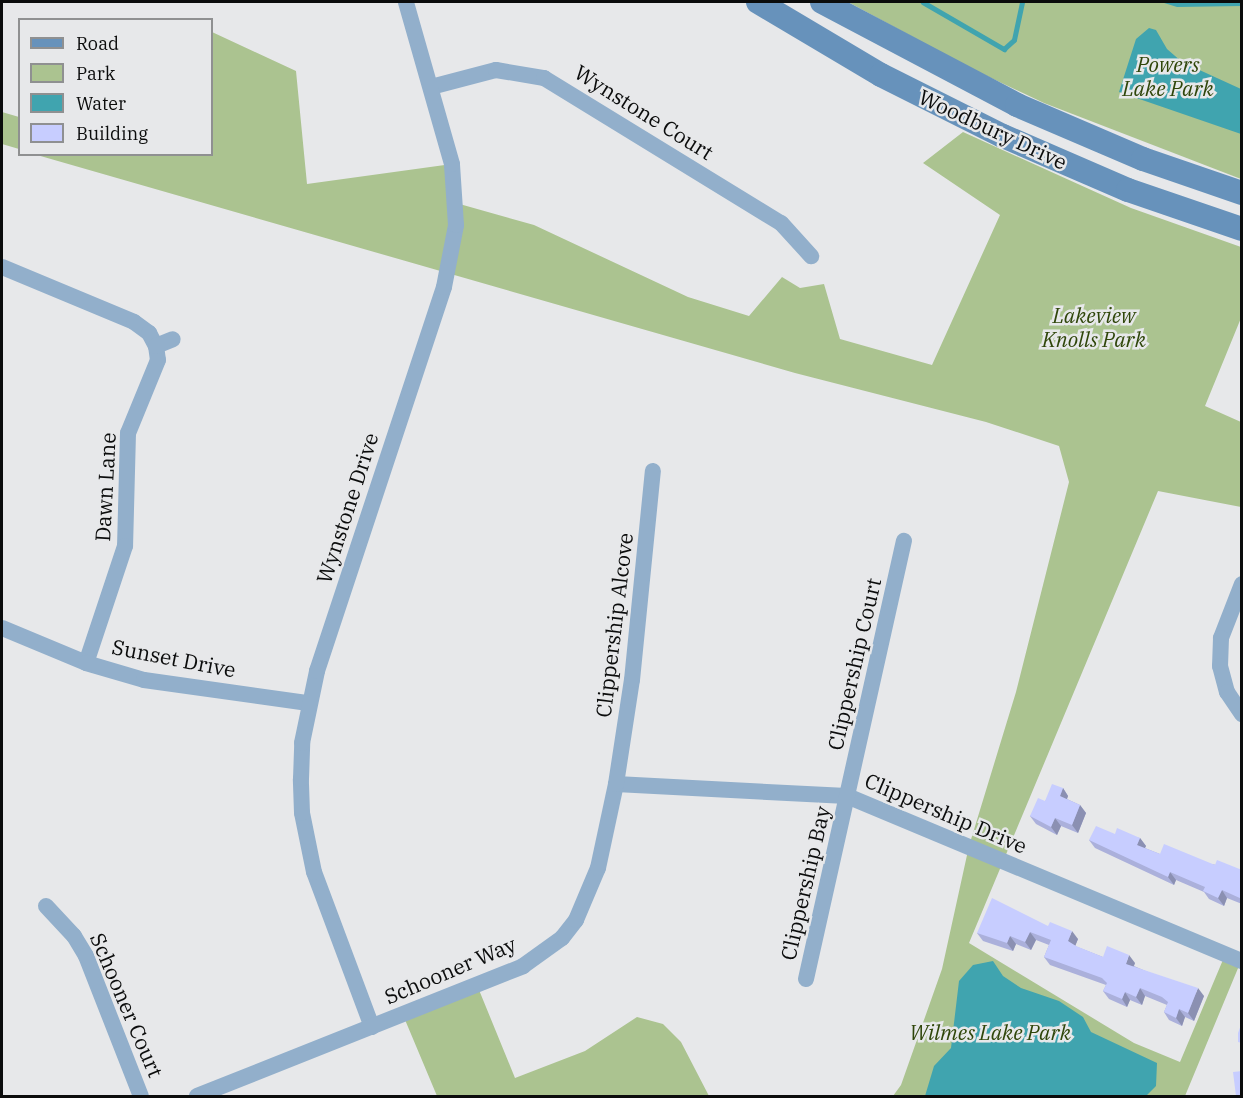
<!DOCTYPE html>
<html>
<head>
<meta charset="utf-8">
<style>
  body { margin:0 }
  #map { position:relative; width:1243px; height:1098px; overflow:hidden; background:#e7e8ea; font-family:"IBM Plex Serif",serif }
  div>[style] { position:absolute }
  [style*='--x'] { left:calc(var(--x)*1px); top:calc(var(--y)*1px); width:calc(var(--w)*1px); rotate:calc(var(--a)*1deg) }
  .green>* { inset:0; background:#abc390 }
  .water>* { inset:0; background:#40a4af }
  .stream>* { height:4.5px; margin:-2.25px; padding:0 2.25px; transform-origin:2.25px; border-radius:2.25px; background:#40a4af }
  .minor>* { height:16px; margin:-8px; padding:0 8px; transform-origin:8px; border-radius:8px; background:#92afcb }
  .secondary>* { height:24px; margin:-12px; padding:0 12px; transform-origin:12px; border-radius:12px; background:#6792bb }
  .wall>* { inset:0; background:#abb0db }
  .shaded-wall>* { inset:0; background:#8b90b2 }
  .building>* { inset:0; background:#c7cdff }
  span { translate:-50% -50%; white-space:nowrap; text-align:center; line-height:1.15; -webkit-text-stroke:5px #e7e8ea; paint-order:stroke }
  .park-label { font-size:21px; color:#2f460a; font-style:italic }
  .street-label { font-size:21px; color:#0b0c0c }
  .frame { position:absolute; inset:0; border:3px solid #0b0c0c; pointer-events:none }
  .legend { position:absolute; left:18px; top:18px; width:195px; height:138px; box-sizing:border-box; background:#e7e8ea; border:2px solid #8f9091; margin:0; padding:8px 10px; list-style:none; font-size:18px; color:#0b0c0c }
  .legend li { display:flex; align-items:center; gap:12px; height:30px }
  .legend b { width:30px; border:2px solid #8f9091 }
</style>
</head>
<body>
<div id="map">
  <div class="green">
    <i style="clip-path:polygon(848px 2px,1241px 2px,1241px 179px,1044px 103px,970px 68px)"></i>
    <i style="clip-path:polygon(212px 32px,296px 71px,307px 184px,452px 164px,456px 203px,534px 225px,688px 297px,749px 316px,782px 277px,800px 288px,824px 284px,840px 339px,932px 365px,1000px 215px,923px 163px,963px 132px,1131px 208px,1241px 247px,1241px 318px,1205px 406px,1241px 422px,1241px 507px,1158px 491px,969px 943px,1134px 1043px,1180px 1062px,1225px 955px,1241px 961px,1185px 1096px,893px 1096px,901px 1085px,942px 969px,969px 846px,1016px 692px,1069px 482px,1059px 446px,986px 422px,795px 373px,37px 155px,212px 154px)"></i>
    <i style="clip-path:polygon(2px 112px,19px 117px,19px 149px,2px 144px)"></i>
    <i style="clip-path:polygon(477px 985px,515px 1078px,585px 1051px,637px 1017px,663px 1024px,681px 1042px,709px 1096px,437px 1096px,403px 1015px)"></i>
  </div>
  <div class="water">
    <i style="clip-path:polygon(1161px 2px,1241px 2px,1241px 6px,1177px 7px)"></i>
    <i style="clip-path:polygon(1149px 28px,1156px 30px,1167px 49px,1182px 62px,1241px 89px,1241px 134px,1119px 92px,1136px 39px)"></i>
    <i style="clip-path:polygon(993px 961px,1003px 976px,1021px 988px,1059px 1001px,1083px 1017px,1091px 1032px,1157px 1063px,1156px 1086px,1146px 1096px,925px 1096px,934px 1066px,951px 1048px,959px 981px,973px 965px)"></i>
  </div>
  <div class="stream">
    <i style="--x:923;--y:2;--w:94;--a:30.1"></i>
    <i style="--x:1004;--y:49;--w:13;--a:-42"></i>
    <i style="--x:1014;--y:40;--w:39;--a:-78"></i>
  </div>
  <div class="minor">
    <i style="--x:431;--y:87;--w:67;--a:-14.7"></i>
    <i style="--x:496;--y:70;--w:49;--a:9.5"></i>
    <i style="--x:544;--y:78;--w:278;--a:31.5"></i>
    <i style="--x:781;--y:223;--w:45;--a:47.7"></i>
    <i style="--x:2;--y:267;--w:143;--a:22.6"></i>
    <i style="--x:134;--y:322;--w:19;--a:36"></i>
    <i style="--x:149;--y:333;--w:15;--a:62"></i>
    <i style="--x:156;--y:346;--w:14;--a:82"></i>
    <i style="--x:158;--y:360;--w:79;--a:112.3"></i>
    <i style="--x:128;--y:433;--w:113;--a:91.5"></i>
    <i style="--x:125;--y:546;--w:123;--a:108.4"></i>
    <i style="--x:156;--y:346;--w:18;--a:-22"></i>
    <i style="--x:1242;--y:584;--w:58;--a:111.3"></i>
    <i style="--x:1221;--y:638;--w:28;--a:92"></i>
    <i style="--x:1220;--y:666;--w:27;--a:75"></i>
    <i style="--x:1227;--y:692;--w:27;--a:56"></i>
    <i style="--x:2;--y:628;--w:91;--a:22.6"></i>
    <i style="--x:86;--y:663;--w:60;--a:16.3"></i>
    <i style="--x:144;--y:680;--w:166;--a:8"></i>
    <i style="--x:616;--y:784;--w:231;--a:3"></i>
    <i style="--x:847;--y:796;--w:428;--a:22.7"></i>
    <i style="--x:46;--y:906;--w:41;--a:47"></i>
    <i style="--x:74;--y:936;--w:23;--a:59"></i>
    <i style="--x:86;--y:956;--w:150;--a:68.6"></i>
    <i style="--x:806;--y:979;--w:449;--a:-77.4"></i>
    <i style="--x:372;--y:1027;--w:165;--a:-110.5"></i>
    <i style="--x:314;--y:872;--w:60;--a:-101.5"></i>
    <i style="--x:302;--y:813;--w:34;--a:-92"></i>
    <i style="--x:301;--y:779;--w:36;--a:-88"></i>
    <i style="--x:302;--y:743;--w:74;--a:-78.2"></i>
    <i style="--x:317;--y:671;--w:404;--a:-71.7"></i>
    <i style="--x:444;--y:287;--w:63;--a:-79"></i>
    <i style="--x:456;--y:225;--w:61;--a:-93.8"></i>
    <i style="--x:452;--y:164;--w:168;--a:-105.9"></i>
    <i style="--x:197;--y:1096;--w:351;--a:-21.7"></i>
    <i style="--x:523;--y:966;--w:48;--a:-35.7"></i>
    <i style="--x:562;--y:938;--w:23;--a:-52"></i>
    <i style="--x:576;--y:920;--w:56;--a:-67.1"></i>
    <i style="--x:598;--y:868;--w:86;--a:-77.9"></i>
    <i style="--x:616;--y:784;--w:105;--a:-81.3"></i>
    <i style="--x:632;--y:680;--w:210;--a:-84.3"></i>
  </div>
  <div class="secondary">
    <i style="--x:758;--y:2;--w:143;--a:30.7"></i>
    <i style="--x:881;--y:75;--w:136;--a:26.6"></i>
    <i style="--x:1003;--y:136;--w:136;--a:23.4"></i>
    <i style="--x:1128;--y:190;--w:120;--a:18.9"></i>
    <i style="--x:822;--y:2;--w:221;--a:27.8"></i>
    <i style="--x:1017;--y:105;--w:137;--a:23.2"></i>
    <i style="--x:1143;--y:159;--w:105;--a:19"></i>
  </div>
  <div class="wall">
    <i style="clip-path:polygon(1063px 788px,1068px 796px,1067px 799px,1080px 805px,1086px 813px,1078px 833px,1061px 826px,1057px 835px,1036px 824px,1030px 816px,1045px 801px)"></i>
    <i style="clip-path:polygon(1115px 834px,1140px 838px,1146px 846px,1145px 848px,1160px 854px,1242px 870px,1242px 904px,1227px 898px,1224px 906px,1209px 899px,1204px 892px,1176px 880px,1174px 885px,1095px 848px,1089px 840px)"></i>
    <i style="clip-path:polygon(1048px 926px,1078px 939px,1075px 946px,1103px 957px,1135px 963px,1134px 966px,1204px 996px,1194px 1021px,1185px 1017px,1182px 1026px,1169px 1020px,1164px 1012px,1167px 1005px,1145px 996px,1142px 1005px,1130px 1000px,1127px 1007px,1109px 999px,1103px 991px,1106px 985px,1050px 965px,1044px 957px,1049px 945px,1036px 940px,1031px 950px,1016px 944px,1013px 951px,983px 941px,977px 933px)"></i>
  </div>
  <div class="shaded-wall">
    <i style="clip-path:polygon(1063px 788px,1068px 796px,1065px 804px,1060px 796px)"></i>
    <i style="clip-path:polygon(1080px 805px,1086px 813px,1078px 833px,1072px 825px)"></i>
    <i style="clip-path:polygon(1055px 818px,1061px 826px,1057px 835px,1051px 827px)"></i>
    <i style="clip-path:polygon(1140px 838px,1146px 846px,1142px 853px,1137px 845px)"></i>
    <i style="clip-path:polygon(1170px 872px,1176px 880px,1174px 885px,1168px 877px)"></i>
    <i style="clip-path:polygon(1222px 890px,1227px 898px,1224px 906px,1218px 898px)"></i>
    <i style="clip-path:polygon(1072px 931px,1078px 939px,1074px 949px,1068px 941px)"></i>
    <i style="clip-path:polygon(1030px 932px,1036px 940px,1031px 950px,1025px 942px)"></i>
    <i style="clip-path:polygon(1010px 936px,1016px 944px,1013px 951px,1007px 943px)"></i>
    <i style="clip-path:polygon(1129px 955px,1135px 963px,1131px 972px,1126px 964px)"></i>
    <i style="clip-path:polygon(1140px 988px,1145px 996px,1142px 1005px,1136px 997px)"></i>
    <i style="clip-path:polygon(1198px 988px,1204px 996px,1194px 1021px,1188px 1013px)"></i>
    <i style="clip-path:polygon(1125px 992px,1130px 1000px,1127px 1007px,1122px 999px)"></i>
    <i style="clip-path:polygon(1179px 1009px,1185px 1017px,1182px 1026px,1176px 1018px)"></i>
  </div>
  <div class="building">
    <i style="clip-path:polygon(1052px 784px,1063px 788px,1060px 796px,1080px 805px,1072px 825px,1055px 818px,1051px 827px,1030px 816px,1038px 798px,1045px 801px)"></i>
    <i style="clip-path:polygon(1096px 826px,1115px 834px,1117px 828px,1140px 838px,1137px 845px,1160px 854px,1164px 844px,1215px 865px,1217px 860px,1242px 870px,1242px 899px,1222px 890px,1218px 898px,1203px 891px,1205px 887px,1170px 872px,1168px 877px,1089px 840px)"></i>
    <i style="clip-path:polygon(992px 898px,1048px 926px,1050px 922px,1072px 931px,1068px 941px,1076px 946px,1103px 957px,1107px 946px,1129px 955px,1126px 964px,1198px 988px,1188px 1013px,1179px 1009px,1176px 1018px,1164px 1012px,1168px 1002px,1162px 997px,1140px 988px,1136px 997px,1125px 992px,1122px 999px,1103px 991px,1107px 983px,1102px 978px,1044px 957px,1051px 940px,1030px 932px,1025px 942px,1010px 936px,1007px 943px,977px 933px)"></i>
    <i style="clip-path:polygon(1242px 1022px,1242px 1043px,1238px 1042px,1238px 1033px)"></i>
    <i style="clip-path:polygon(1242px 1071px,1242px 1096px,1236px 1096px,1233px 1072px)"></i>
  </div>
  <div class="park-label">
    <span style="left:1168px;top:76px">Powers<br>Lake Park</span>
    <span style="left:1094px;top:327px">Lakeview<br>Knolls Park</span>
    <span style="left:990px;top:1032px">Wilmes Lake Park</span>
  </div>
  <div class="street-label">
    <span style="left:644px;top:112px;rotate:32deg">Wynstone Court</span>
    <span style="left:993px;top:129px;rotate:25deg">Woodbury Drive</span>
    <span style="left:105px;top:487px;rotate:-87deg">Dawn Lane</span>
    <span style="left:347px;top:508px;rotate:-72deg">Wynstone Drive</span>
    <span style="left:614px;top:625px;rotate:-83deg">Clippership Alcove</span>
    <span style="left:174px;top:658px;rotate:11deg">Sunset Drive</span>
    <span style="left:854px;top:664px;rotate:-77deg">Clippership Court</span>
    <span style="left:946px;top:813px;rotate:23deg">Clippership Drive</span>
    <span style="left:805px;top:883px;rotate:-77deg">Clippership Bay</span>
    <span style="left:450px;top:970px;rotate:-23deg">Schooner Way</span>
    <span style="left:127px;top:1005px;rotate:67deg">Schooner Court</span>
  </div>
  <div class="frame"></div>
  <ul class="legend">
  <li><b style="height:8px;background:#6792bb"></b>Road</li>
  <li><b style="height:16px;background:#abc390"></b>Park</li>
  <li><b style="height:16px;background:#40a4af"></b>Water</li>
  <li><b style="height:16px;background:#c7cdff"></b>Building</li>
  </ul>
</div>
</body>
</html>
